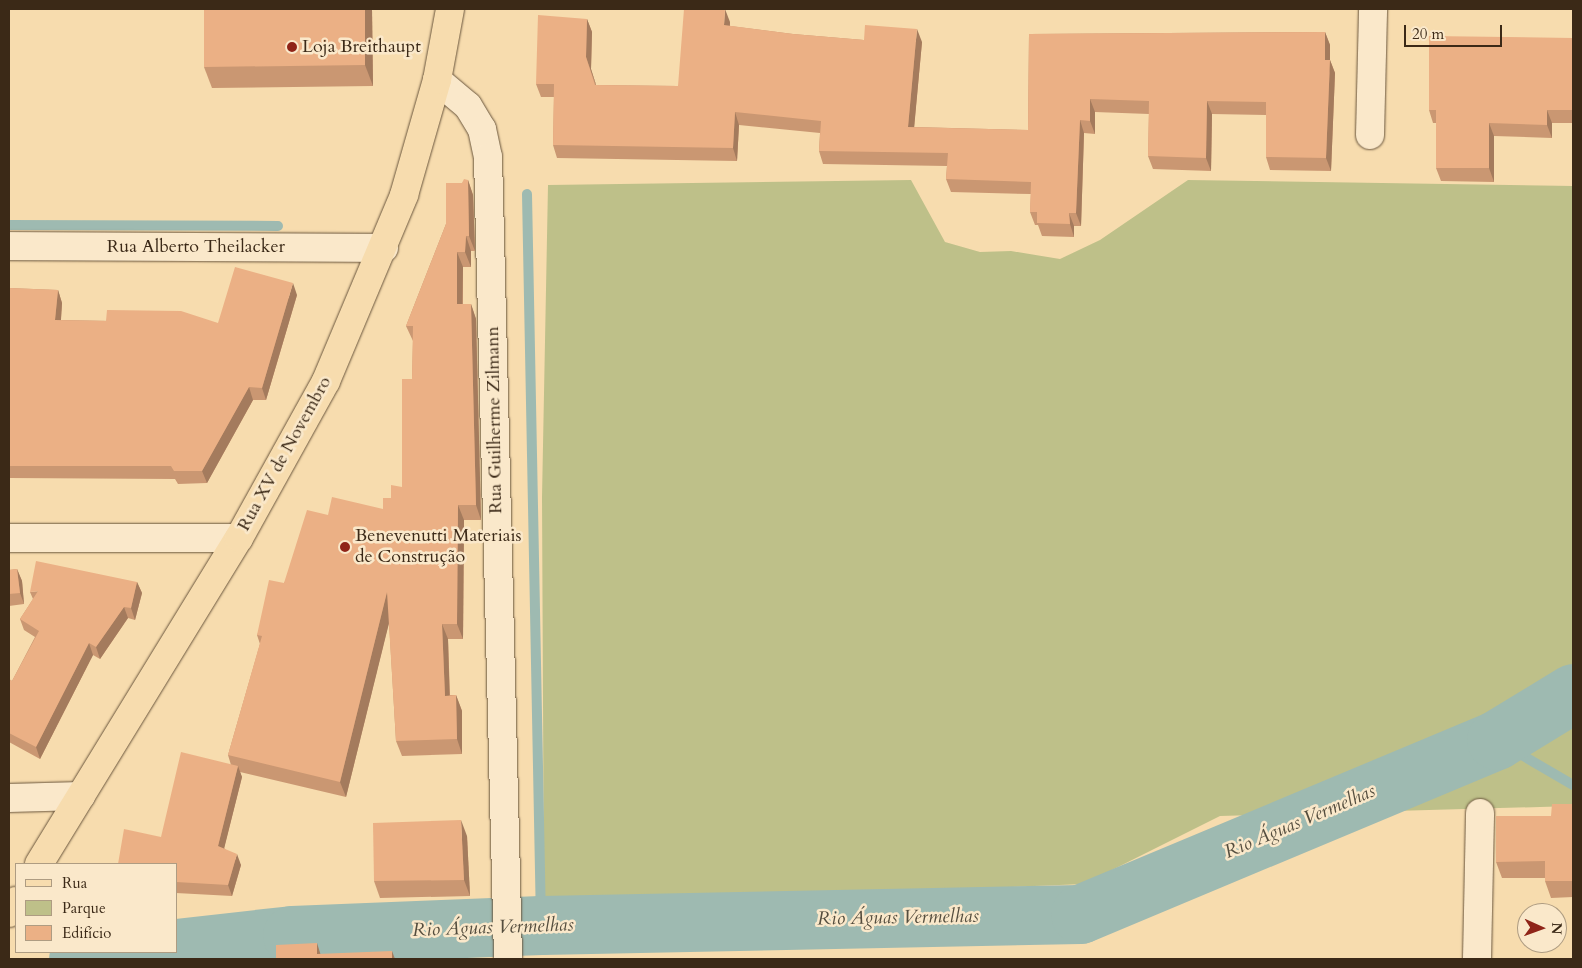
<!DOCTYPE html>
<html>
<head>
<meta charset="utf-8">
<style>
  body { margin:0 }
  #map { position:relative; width:1582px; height:968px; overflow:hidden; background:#f7dcae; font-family:Cardo,serif }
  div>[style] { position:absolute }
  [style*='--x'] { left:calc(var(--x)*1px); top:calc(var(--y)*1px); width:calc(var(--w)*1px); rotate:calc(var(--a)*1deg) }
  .green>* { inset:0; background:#bec089 }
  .stream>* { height:10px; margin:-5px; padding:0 5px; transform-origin:5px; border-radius:5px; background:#9ebab1 }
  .river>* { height:59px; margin:-29.5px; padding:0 29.5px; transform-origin:29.5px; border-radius:29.5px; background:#9ebab1 }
  .roads { filter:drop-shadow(0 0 1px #6a563d) drop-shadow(0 0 1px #6a563d) }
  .minor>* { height:28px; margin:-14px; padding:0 14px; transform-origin:14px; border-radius:14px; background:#fae8ca }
  .primary>* { height:28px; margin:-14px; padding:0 14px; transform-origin:14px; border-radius:14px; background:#f7dcae }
  .wall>* { inset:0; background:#ca9772 }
  .shaded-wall>* { inset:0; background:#a47b5d }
  .building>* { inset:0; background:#ebb085 }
  .dots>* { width:14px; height:14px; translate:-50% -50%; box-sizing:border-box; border:2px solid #fae8ca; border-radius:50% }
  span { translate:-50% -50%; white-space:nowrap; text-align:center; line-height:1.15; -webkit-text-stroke:5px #fae8ca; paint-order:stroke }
  .poi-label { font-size:18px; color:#3b2917 }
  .left { translate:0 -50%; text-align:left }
  .street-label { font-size:18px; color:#3b2917 }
  .water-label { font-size:19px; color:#544d3e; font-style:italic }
  .frame { position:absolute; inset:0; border:10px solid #3b2917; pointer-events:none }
  .legend { position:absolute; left:15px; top:863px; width:162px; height:90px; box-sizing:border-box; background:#fae8ca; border:1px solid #ae9c82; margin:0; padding:6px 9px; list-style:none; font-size:15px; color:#3b2917 }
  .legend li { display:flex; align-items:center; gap:10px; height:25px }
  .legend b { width:25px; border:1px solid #ae9c82 }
  .north { position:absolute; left:1517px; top:903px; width:50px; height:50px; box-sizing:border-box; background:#fae8ca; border:1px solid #ae9c82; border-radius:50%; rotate:92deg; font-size:14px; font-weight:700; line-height:20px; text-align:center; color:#3b2917 }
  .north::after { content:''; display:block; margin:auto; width:18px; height:22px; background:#8f2418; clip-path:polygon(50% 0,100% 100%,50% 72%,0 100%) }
  .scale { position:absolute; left:1404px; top:25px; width:98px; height:22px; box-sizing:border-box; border:2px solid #3b2917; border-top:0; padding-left:6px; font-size:15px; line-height:18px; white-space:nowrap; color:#3b2917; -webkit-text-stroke:4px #fae8ca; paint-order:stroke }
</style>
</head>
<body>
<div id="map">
  <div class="green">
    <i style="clip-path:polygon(911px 180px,945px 242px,980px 252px,1011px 251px,1060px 259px,1100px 240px,1188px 180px,1573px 186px,1573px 806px,1220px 816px,1084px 884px,544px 906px,542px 497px,548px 185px)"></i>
  </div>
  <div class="stream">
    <i style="--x:527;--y:194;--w:731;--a:88.9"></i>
    <i style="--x:9;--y:225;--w:269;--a:0.2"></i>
    <i style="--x:1496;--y:740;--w:89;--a:30.3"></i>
  </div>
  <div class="river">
    <i style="--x:176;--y:948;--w:117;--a:-6.4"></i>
    <i style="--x:292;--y:935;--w:249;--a:-2.3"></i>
    <i style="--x:541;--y:925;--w:539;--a:-1.17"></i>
    <i style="--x:1080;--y:914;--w:451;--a:-22.7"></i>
    <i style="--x:1496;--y:740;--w:90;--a:-31.4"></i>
    <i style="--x:78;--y:959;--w:66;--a:-6.1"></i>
  </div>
  <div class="roads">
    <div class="minor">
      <i style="--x:437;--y:80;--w:40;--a:40"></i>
      <i style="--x:468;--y:106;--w:27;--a:59"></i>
      <i style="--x:482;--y:129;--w:29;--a:78"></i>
      <i style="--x:488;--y:157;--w:802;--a:88.57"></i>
      <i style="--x:1370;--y:135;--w:126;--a:-88.6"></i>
      <i style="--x:9;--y:246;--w:375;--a:0.3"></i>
      <i style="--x:9;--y:538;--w:230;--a:0"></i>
      <i style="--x:9;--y:798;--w:72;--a:-1.6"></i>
      <i style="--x:1477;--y:959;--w:146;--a:-88.8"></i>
    </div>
    <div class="primary">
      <i style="--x:39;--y:864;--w:382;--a:-58.5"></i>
      <i style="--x:239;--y:538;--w:179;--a:-61"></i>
      <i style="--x:326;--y:381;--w:202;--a:-67.2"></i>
      <i style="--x:404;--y:195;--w:120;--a:-74"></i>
      <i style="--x:437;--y:80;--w:72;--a:-79.6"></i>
      <i style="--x:9;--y:913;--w:14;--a:-60"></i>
    </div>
  </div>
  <div class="wall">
    <i style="clip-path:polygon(372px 9px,373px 86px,212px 88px,204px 67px)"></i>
    <i style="clip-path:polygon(587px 19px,592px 32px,591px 69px,596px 85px,678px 86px,730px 22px,730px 26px,793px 34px,864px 40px,922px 42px,914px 127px,1028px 130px,1029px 34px,1325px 32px,1330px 45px,1330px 60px,1335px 73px,1331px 171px,1270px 170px,1266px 157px,1266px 115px,1212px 114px,1211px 171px,1153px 169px,1148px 156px,1149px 114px,1095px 112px,1095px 134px,1084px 133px,1081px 226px,1074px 226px,1074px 237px,1042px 236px,1038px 225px,1035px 225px,1030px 212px,1031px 194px,951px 192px,946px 179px,947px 166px,823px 164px,819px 151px,820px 133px,739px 125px,737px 161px,557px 158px,553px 145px,554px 97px,541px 97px,536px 84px)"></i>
    <i style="clip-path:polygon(1573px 38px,1573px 123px,1552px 123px,1552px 138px,1494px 136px,1494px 182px,1441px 181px,1436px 168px,1436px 123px,1433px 123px,1429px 110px)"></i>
    <i style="clip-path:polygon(468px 180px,473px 195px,475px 251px,471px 251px,471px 267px,463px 267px,463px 304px,471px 304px,476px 319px,481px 520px,464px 520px,463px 639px,448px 639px,450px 695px,456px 695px,462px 711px,462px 754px,402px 756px,396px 741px,389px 622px,346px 797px,240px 772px,242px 777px,224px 848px,241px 865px,232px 896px,176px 893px,176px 864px,231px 765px,228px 755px,260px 644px,257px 635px,284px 583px,328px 515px,383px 509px,391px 498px,402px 487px,412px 379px,413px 341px,406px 326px,462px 183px)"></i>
    <i style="clip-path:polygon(9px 288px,58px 290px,62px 303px,61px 320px,218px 323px,297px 295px,266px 400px,253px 400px,207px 483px,178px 484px,175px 479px,9px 478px)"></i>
    <i style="clip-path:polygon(17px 569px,22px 581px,24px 604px,9px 606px,9px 570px)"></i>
    <i style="clip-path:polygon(137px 582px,142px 593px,135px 620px,128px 618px,100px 659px,93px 655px,40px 759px,9px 742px,9px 679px,12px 681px,35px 637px,24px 630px,20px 619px,33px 599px,30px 592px)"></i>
    <i style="clip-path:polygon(1573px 804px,1573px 897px,1551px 898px,1545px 881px,1545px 878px,1502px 878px,1496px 862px,1551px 816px)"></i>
    <i style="clip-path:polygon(467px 836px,470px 896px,380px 898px,374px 881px)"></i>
  </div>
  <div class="shaded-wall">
    <i style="clip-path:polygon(365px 9px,372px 9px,373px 86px,365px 65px)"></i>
    <i style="clip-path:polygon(725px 9px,730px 22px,729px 38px,724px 25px)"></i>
    <i style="clip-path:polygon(587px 19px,592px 32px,591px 69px,600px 97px,586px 57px)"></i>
    <i style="clip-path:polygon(917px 29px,922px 42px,913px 140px,908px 127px)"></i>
    <i style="clip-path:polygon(1325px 32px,1330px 45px,1330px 73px,1325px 60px)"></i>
    <i style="clip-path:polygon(1330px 60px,1335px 73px,1331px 171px,1326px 158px)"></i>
    <i style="clip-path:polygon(1090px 99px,1095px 112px,1095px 134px,1090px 121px)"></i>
    <i style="clip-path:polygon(1207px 101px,1212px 114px,1211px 171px,1206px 158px)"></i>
    <i style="clip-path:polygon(1547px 110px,1552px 123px,1552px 138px,1547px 125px)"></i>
    <i style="clip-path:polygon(735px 112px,739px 125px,737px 161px,733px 148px)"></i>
    <i style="clip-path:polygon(1080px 120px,1084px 133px,1081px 226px,1076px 213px)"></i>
    <i style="clip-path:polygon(1489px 123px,1494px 136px,1494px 182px,1489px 168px)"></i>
    <i style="clip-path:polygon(468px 180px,473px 195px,475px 251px,469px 236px)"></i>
    <i style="clip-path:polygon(1069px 213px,1074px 226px,1074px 237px,1070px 224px)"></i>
    <i style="clip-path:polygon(466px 236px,471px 251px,471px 267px,465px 252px)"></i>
    <i style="clip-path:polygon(457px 252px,463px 267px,462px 319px,457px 304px)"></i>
    <i style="clip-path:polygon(293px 283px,297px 295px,266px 400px,262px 388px)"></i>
    <i style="clip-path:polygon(58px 290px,62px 303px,60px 333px,55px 320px)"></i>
    <i style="clip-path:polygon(471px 304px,476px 319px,481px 520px,476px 505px)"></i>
    <i style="clip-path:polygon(249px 387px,253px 400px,207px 483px,202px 471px)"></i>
    <i style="clip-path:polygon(458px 505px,464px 520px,463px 639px,457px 624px)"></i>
    <i style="clip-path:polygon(17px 569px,22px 581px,24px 604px,20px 593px)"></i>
    <i style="clip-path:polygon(137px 582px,142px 593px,135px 620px,131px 608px)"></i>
    <i style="clip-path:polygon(387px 592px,393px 607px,346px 797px,340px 782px)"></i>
    <i style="clip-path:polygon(124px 607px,128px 618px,100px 659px,96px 647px)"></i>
    <i style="clip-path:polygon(442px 624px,448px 639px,450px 711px,445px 696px)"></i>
    <i style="clip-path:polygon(89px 643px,93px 655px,40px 759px,36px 747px)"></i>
    <i style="clip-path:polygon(456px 695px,462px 711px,462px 754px,457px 739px)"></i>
    <i style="clip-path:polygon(238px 766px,242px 777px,222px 857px,218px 846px)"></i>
    <i style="clip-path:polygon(461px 820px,467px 836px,470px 896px,464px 880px)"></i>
    <i style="clip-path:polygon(237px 854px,241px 865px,232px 896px,228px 885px)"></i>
    <i style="clip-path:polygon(317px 943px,322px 959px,317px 954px)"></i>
    <i style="clip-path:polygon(392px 951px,395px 959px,392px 959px)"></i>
  </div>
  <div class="building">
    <i style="clip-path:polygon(204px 9px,365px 9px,365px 65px,204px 67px)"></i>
    <i style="clip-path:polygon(684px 9px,725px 9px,724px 25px,793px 34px,864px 40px,865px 25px,917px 29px,908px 127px,1028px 130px,1029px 34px,1325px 32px,1325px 60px,1330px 60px,1326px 158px,1266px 157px,1266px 102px,1207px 101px,1206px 158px,1148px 156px,1149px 101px,1090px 99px,1090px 121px,1080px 120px,1076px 213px,1069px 213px,1070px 224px,1037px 223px,1037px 212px,1030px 212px,1031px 182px,946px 179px,948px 153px,819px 151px,821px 121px,735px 112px,733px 148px,553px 145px,554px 84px,536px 84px,538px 15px,587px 19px,586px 57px,595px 85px,678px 86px)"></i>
    <i style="clip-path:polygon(1429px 36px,1573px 38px,1573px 110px,1547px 110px,1547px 125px,1489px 123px,1489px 168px,1436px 168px,1436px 110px,1429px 110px)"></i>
    <i style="clip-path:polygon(464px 179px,468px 180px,469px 236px,466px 236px,465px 252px,457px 252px,457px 304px,471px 304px,476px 505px,458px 505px,457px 624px,442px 624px,445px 696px,456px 695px,457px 739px,396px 741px,387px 592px,340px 782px,228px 755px,262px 636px,257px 635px,269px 580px,284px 583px,307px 510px,328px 515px,332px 497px,383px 509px,383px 498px,391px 498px,391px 485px,402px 487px,402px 379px,412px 379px,413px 326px,406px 326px,446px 224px,446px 183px,462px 183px)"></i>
    <i style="clip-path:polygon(235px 267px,293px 283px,262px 388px,249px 387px,202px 471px,174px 471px,171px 466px,9px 466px,9px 288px,58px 290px,55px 320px,106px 321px,107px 310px,181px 311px,218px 323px)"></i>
    <i style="clip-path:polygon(36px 561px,137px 582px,131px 608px,124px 607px,96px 647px,89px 643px,36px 747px,9px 733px,9px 679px,12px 681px,39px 631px,20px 619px,38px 591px,30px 592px)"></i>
    <i style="clip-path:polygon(17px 569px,20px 593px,9px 594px,9px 570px)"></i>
    <i style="clip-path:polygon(181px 752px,238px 766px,218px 846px,237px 854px,228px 885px,176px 882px,176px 864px,118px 864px,124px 829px,161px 837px)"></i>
    <i style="clip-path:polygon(1552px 804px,1573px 804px,1573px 881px,1545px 881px,1545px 861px,1496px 862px,1496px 816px,1551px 816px)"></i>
    <i style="clip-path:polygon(461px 820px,464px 880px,374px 881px,373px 823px)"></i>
    <i style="clip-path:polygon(317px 943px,317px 954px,392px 951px,392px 959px,276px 959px,276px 945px)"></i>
  </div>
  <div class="dots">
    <i style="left:292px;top:47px;background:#8f2418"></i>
    <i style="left:345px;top:547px;background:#8f2418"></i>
  </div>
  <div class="poi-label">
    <span class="left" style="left:302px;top:47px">Loja Breithaupt</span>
    <span class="left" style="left:355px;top:547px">Benevenutti Materiais<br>de Construção</span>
  </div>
  <div class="street-label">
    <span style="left:196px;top:247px">Rua Alberto Theilacker</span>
    <span style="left:495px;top:420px;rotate:-91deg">Rua Guilherme Zilmann</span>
    <span style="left:285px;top:454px;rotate:-61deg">Rua XV de Novembro</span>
  </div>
  <div class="water-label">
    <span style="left:1300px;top:822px;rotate:-23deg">Rio Águas Vermelhas</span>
    <span style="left:898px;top:918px;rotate:-1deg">Rio Águas Vermelhas</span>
    <span style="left:493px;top:928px;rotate:-2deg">Rio Águas Vermelhas</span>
  </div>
  <div class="frame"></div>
  <ul class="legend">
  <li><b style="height:6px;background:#f7dcae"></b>Rua</li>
  <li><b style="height:14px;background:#bec089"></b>Parque</li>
  <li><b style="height:14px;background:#ebb085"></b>Edifício</li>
  </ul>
  <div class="north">N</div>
  <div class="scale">20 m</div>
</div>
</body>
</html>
